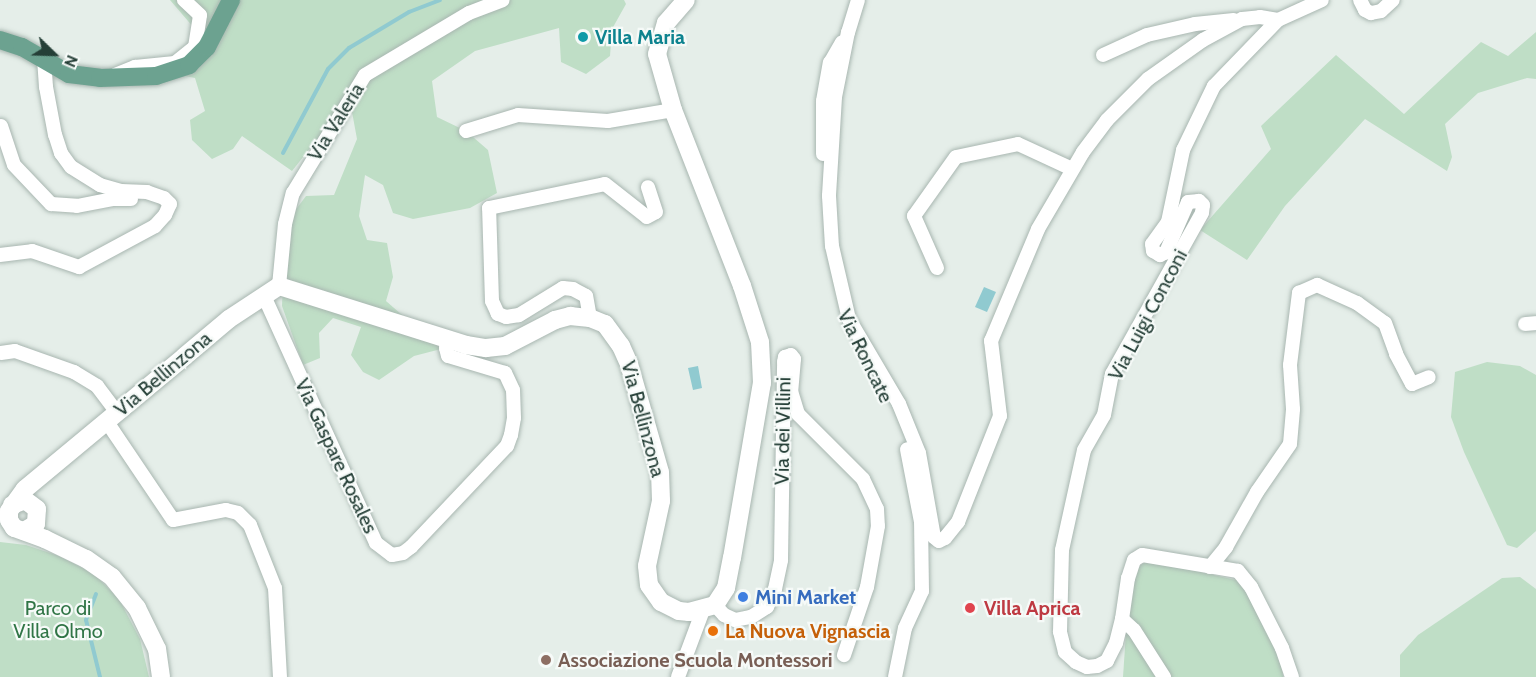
<!DOCTYPE html>
<html>
<head>
<meta charset="utf-8">
<style>
  body { margin:0 }
  #map { position:relative; width:1536px; height:677px; overflow:hidden; background:#e5eee9; font-family:Cabin,sans-serif }
  div>[style] { position:absolute }
  [style*='--x'] { left:calc(var(--x)*1px); top:calc(var(--y)*1px); width:calc(var(--w)*1px); rotate:calc(var(--a)*1deg) }
  .green>* { inset:0; background:#bfdec6 }
  .water>* { inset:0; background:#90cad0 }
  .stream>* { height:4px; margin:-2px; padding:0 2px; transform-origin:2px; border-radius:2px; background:#90cad0 }
  .roads { filter:drop-shadow(0 0 2px #a8b6b0) drop-shadow(0 0 2px #a8b6b0) }
  .street>* { height:14px; margin:-7px; padding:0 7px; transform-origin:7px; border-radius:7px; background:#fff }
  .secondary>* { height:18px; margin:-9px; padding:0 9px; transform-origin:9px; border-radius:9px; background:#fff }
  .primary>* { height:18px; margin:-9px; padding:0 9px; transform-origin:9px; border-radius:9px; background:#6ca290 }
  .dots>* { width:16px; height:16px; translate:-50% -50%; box-sizing:border-box; border:3px solid #f6faf8; border-radius:50% }
  span { translate:-50% -50%; white-space:nowrap; text-align:center; line-height:1.15; -webkit-text-stroke:4.5px #f6faf8; paint-order:stroke }
  .culture-label { font-size:20px; color:#0d838f; font-weight:700 }
  .left { translate:0 -50%; text-align:left }
  .street-label { font-size:20px; color:#253f37 }
  .shop-label { font-size:20px; color:#366cbe; font-weight:700 }
  .park-label { font-size:20px; color:#307546 }
  .health-label { font-size:20px; color:#be3a42; font-weight:700 }
  .food-label { font-size:20px; color:#c56008; font-weight:700 }
  .education-label { font-size:20px; color:#785e54; font-weight:700 }
  .north { position:absolute; left:24px; top:24px; width:60px; height:60px; -webkit-text-stroke:4px #f6faf8; paint-order:stroke; rotate:113deg; font-size:16px; font-weight:700; line-height:24px; text-align:center; color:#253f37 }
  .north::after { content:''; display:block; margin:auto; width:21px; height:27px; background:#253f37; clip-path:polygon(50% 0,100% 100%,50% 72%,0 100%) }
</style>
</head>
<body>
<div id="map">
  <div class="green">
    <i style="clip-path:polygon(170px 0,624px 0,626px 4px,612px 29px,610px 56px,586px 74px,561px 62px,559px 28px,475px 51px,432px 81px,437px 117px,466px 131px,488px 150px,497px 193px,470px 208px,413px 219px,393px 213px,383px 185px,365px 175px,359px 216px,367px 240px,387px 243px,393px 277px,386px 301px,441px 349px,414px 356px,379px 380px,363px 372px,351px 355px,361px 327px,333px 318px,319px 333px,320px 358px,303px 365px,282px 306px,285px 224px,306px 196px,334px 195px,357px 139px,352px 112px,338px 113px,292px 171px,242px 136px,233px 149px,212px 159px,192px 140px,190px 120px,205px 111px,195px 78px,185px 76px,194px 28px)"></i>
    <i style="clip-path:polygon(1536px 32px,1536px 79px,1527px 78px,1478px 93px,1445px 124px,1452px 157px,1447px 171px,1365px 119px,1285px 206px,1247px 260px,1200px 230px,1271px 149px,1261px 126px,1336px 55px,1404px 114px,1481px 42px,1508px 56px)"></i>
    <i style="clip-path:polygon(1487px 362px,1520px 366px,1536px 375px,1536px 531px,1517px 548px,1507px 545px,1464px 452px,1451px 417px,1455px 372px)"></i>
    <i style="clip-path:polygon(0 542px,26px 545px,59px 556px,94px 574px,119px 599px,140px 639px,149px 677px,0 677px)"></i>
    <i style="clip-path:polygon(1148px 560px,1240px 581px,1281px 653px,1283px 677px,1123px 677px,1130px 573px)"></i>
    <i style="clip-path:polygon(1520px 577px,1536px 589px,1536px 677px,1400px 677px,1400px 655px,1418px 635px,1502px 578px)"></i>
  </div>
  <div class="water">
    <i style="clip-path:polygon(984px 287px,996px 292px,987px 312px,975px 307px)"></i>
    <i style="clip-path:polygon(698px 366px,702px 388px,693px 390px,688px 368px)"></i>
  </div>
  <div class="stream">
    <i style="--x:283;--y:153;--w:95;--a:-61.8"></i>
    <i style="--x:328;--y:69;--w:30;--a:-45"></i>
    <i style="--x:349;--y:48;--w:70;--a:-31"></i>
    <i style="--x:409;--y:12;--w:33;--a:-21"></i>
    <i style="--x:96;--y:594;--w:28;--a:111"></i>
    <i style="--x:86;--y:620;--w:59;--a:76.2"></i>
  </div>
  <div class="roads">
    <div class="street">
      <i style="--x:858;--y:0;--w:34;--a:107"></i>
      <i style="--x:848;--y:32;--w:66;--a:101.3"></i>
      <i style="--x:835;--y:97;--w:99;--a:93.5"></i>
      <i style="--x:829;--y:196;--w:50;--a:86.6"></i>
      <i style="--x:832;--y:246;--w:75;--a:76.9"></i>
      <i style="--x:849;--y:319;--w:99;--a:59.5"></i>
      <i style="--x:899;--y:404;--w:53;--a:67.8"></i>
      <i style="--x:919;--y:453;--w:85;--a:79.9"></i>
      <i style="--x:934;--y:537;--w:6;--a:39"></i>
      <i style="--x:939;--y:541;--w:7;--a:-27"></i>
      <i style="--x:945;--y:538;--w:21;--a:-51"></i>
      <i style="--x:958;--y:522;--w:114;--a:-68.4"></i>
      <i style="--x:1000;--y:416;--w:76;--a:-96.8"></i>
      <i style="--x:991;--y:341;--w:121;--a:-67.2"></i>
      <i style="--x:1038;--y:229;--w:89;--a:-59.7"></i>
      <i style="--x:1083;--y:152;--w:40;--a:-53"></i>
      <i style="--x:1107;--y:120;--w:58;--a:-45"></i>
      <i style="--x:1148;--y:79;--w:67;--a:-35.3"></i>
      <i style="--x:1203;--y:40;--w:44;--a:-28.3"></i>
      <i style="--x:1242;--y:19;--w:18;--a:-6"></i>
      <i style="--x:1260;--y:17;--w:18;--a:9"></i>
      <i style="--x:1360;--y:0;--w:11;--a:63"></i>
      <i style="--x:1365;--y:10;--w:7;--a:27"></i>
      <i style="--x:1371;--y:13;--w:10;--a:-11"></i>
      <i style="--x:1381;--y:11;--w:16;--a:-43"></i>
      <i style="--x:1103;--y:55;--w:48;--a:-24.4"></i>
      <i style="--x:1147;--y:35;--w:49;--a:-12.9"></i>
      <i style="--x:1195;--y:24;--w:39;--a:-6"></i>
      <i style="--x:115;--y:75;--w:22;--a:-22"></i>
      <i style="--x:135;--y:67;--w:40;--a:-5.7"></i>
      <i style="--x:175;--y:63;--w:26;--a:-39"></i>
      <i style="--x:195;--y:47;--w:32;--a:-81"></i>
      <i style="--x:200;--y:15;--w:22;--a:-137"></i>
      <i style="--x:1;--y:126;--w:41;--a:71.6"></i>
      <i style="--x:14;--y:165;--w:54;--a:46.5"></i>
      <i style="--x:51;--y:204;--w:26;--a:4"></i>
      <i style="--x:77;--y:206;--w:36;--a:-11"></i>
      <i style="--x:112;--y:199;--w:19;--a:0"></i>
      <i style="--x:466;--y:131;--w:54;--a:-17.1"></i>
      <i style="--x:518;--y:115;--w:90;--a:3.8"></i>
      <i style="--x:608;--y:121;--w:66;--a:-9.6"></i>
      <i style="--x:823;--y:154;--w:53;--a:-90"></i>
      <i style="--x:823;--y:101;--w:39;--a:-80"></i>
      <i style="--x:830;--y:63;--w:24;--a:-60"></i>
      <i style="--x:0;--y:255;--w:32;--a:-7"></i>
      <i style="--x:32;--y:251;--w:50;--a:18.8"></i>
      <i style="--x:79;--y:267;--w:86;--a:-28.3"></i>
      <i style="--x:155;--y:226;--w:15;--a:-48"></i>
      <i style="--x:165;--y:215;--w:12;--a:-66"></i>
      <i style="--x:170;--y:204;--w:8;--a:-135"></i>
      <i style="--x:164;--y:198;--w:18;--a:-161"></i>
      <i style="--x:147;--y:192;--w:26;--a:-178"></i>
      <i style="--x:121;--y:191;--w:22;--a:-164"></i>
      <i style="--x:100;--y:185;--w:34;--a:-148"></i>
      <i style="--x:71;--y:167;--w:17;--a:-126"></i>
      <i style="--x:61;--y:153;--w:19;--a:-108"></i>
      <i style="--x:55;--y:135;--w:49;--a:-100.6"></i>
      <i style="--x:46;--y:87;--w:28;--a:-94"></i>
      <i style="--x:937;--y:268;--w:57;--a:-113.9"></i>
      <i style="--x:914;--y:216;--w:72;--a:-54.6"></i>
      <i style="--x:956;--y:157;--w:63;--a:-11.8"></i>
      <i style="--x:1018;--y:144;--w:60;--a:24.8"></i>
      <i style="--x:279;--y:286;--w:62;--a:-84.5"></i>
      <i style="--x:285;--y:224;--w:32;--a:-76"></i>
      <i style="--x:293;--y:193;--w:138;--a:-58.6"></i>
      <i style="--x:365;--y:75;--w:121;--a:-30.8"></i>
      <i style="--x:469;--y:13;--w:36;--a:-21"></i>
      <i style="--x:264;--y:296;--w:271;--a:65.6"></i>
      <i style="--x:376;--y:543;--w:20;--a:37"></i>
      <i style="--x:392;--y:555;--w:11;--a:-10"></i>
      <i style="--x:403;--y:553;--w:10;--a:-37"></i>
      <i style="--x:411;--y:547;--w:139;--a:-46.5"></i>
      <i style="--x:507;--y:446;--w:12;--a:-70"></i>
      <i style="--x:511;--y:435;--w:17;--a:-80"></i>
      <i style="--x:514;--y:418;--w:28;--a:-92"></i>
      <i style="--x:513;--y:390;--w:19;--a:-115"></i>
      <i style="--x:505;--y:373;--w:59;--a:-163.4"></i>
      <i style="--x:448;--y:356;--w:8;--a:-104"></i>
      <i style="--x:446;--y:348;--w:9;--a:-63"></i>
      <i style="--x:590;--y:318;--w:22;--a:-100"></i>
      <i style="--x:586;--y:296;--w:15;--a:-152"></i>
      <i style="--x:573;--y:289;--w:10;--a:-174"></i>
      <i style="--x:563;--y:288;--w:52;--a:148.5"></i>
      <i style="--x:519;--y:315;--w:13;--a:171"></i>
      <i style="--x:506;--y:317;--w:9;--a:-159"></i>
      <i style="--x:498;--y:314;--w:14;--a:-115"></i>
      <i style="--x:492;--y:301;--w:93;--a:-91.8"></i>
      <i style="--x:489;--y:208;--w:118;--a:-11.7"></i>
      <i style="--x:605;--y:184;--w:53;--a:38.2"></i>
      <i style="--x:647;--y:217;--w:10;--a:-29"></i>
      <i style="--x:656;--y:212;--w:26;--a:-108"></i>
      <i style="--x:1525;--y:324;--w:11;--a:-5"></i>
      <i style="--x:1;--y:353;--w:14;--a:-8"></i>
      <i style="--x:15;--y:351;--w:63;--a:19.6"></i>
      <i style="--x:74;--y:372;--w:27;--a:31"></i>
      <i style="--x:97;--y:386;--w:34;--a:53"></i>
      <i style="--x:107;--y:422;--w:118;--a:56"></i>
      <i style="--x:173;--y:520;--w:54;--a:-10.7"></i>
      <i style="--x:226;--y:510;--w:12;--a:14"></i>
      <i style="--x:238;--y:513;--w:17;--a:45"></i>
      <i style="--x:250;--y:525;--w:68;--a:68.4"></i>
      <i style="--x:275;--y:588;--w:89;--a:86.8"></i>
      <i style="--x:1210;--y:567;--w:26;--a:-51"></i>
      <i style="--x:1226;--y:547;--w:63;--a:-60.6"></i>
      <i style="--x:1257;--y:492;--w:58;--a:-55.5"></i>
      <i style="--x:1290;--y:444;--w:35;--a:-85"></i>
      <i style="--x:1293;--y:409;--w:44;--a:-93.9"></i>
      <i style="--x:1290;--y:365;--w:73;--a:-82.9"></i>
      <i style="--x:1299;--y:293;--w:20;--a:-24"></i>
      <i style="--x:1317;--y:285;--w:44;--a:24.2"></i>
      <i style="--x:1357;--y:303;--w:34;--a:36"></i>
      <i style="--x:1385;--y:323;--w:33;--a:70"></i>
      <i style="--x:1396;--y:354;--w:34;--a:62"></i>
      <i style="--x:1412;--y:384;--w:18;--a:-22"></i>
      <i style="--x:715;--y:605;--w:13;--a:48"></i>
      <i style="--x:724;--y:615;--w:12;--a:24"></i>
      <i style="--x:735;--y:620;--w:16;--a:-11"></i>
      <i style="--x:751;--y:617;--w:19;--a:-32"></i>
      <i style="--x:767;--y:607;--w:20;--a:-66"></i>
      <i style="--x:775;--y:589;--w:30;--a:-78"></i>
      <i style="--x:781;--y:560;--w:198;--a:-89.1"></i>
      <i style="--x:784;--y:362;--w:5;--a:-79"></i>
      <i style="--x:785;--y:357;--w:6;--a:-18"></i>
      <i style="--x:791;--y:355;--w:5;--a:53"></i>
      <i style="--x:794;--y:359;--w:32;--a:95"></i>
      <i style="--x:791;--y:391;--w:24;--a:73"></i>
      <i style="--x:798;--y:414;--w:92;--a:45"></i>
      <i style="--x:863;--y:479;--w:33;--a:65"></i>
      <i style="--x:877;--y:509;--w:17;--a:87"></i>
      <i style="--x:878;--y:526;--w:62;--a:100.2"></i>
      <i style="--x:867;--y:587;--w:72;--a:108.7"></i>
      <i style="--x:1122;--y:619;--w:16;--a:43"></i>
      <i style="--x:1134;--y:630;--w:56;--a:57.4"></i>
      <i style="--x:678;--y:677;--w:72;--a:-69.5"></i>
      <i style="--x:895;--y:677;--w:50;--a:-78.5"></i>
      <i style="--x:905;--y:628;--w:41;--a:-65.3"></i>
      <i style="--x:922;--y:591;--w:69;--a:-90.8"></i>
      <i style="--x:921;--y:522;--w:74;--a:-100.9"></i>
      <i style="--x:1292;--y:677;--w:31;--a:-109"></i>
      <i style="--x:1282;--y:648;--w:68;--a:-116.9"></i>
      <i style="--x:1251;--y:587;--w:21;--a:-129"></i>
      <i style="--x:1238;--y:571;--w:97;--a:-170.5"></i>
      <i style="--x:1142;--y:555;--w:9;--a:148"></i>
      <i style="--x:1134;--y:560;--w:19;--a:108"></i>
      <i style="--x:1128;--y:578;--w:41;--a:98.3"></i>
      <i style="--x:1122;--y:619;--w:25;--a:104"></i>
      <i style="--x:1116;--y:643;--w:20;--a:117"></i>
      <i style="--x:1107;--y:661;--w:11;--a:153"></i>
      <i style="--x:1097;--y:666;--w:10;--a:174"></i>
      <i style="--x:1087;--y:667;--w:12;--a:-156"></i>
      <i style="--x:1076;--y:662;--w:15;--a:-138"></i>
      <i style="--x:1065;--y:652;--w:21;--a:-104"></i>
      <i style="--x:1060;--y:632;--w:82;--a:-88.6"></i>
      <i style="--x:1062;--y:550;--w:102;--a:-77.6"></i>
      <i style="--x:1084;--y:450;--w:40;--a:-60.3"></i>
      <i style="--x:1104;--y:415;--w:42;--a:-79"></i>
      <i style="--x:1112;--y:374;--w:184;--a:-60.8"></i>
      <i style="--x:1202;--y:213;--w:8;--a:-83"></i>
      <i style="--x:1203;--y:205;--w:6;--a:-135"></i>
      <i style="--x:1199;--y:201;--w:11;--a:175"></i>
      <i style="--x:1188;--y:202;--w:55;--a:113.7"></i>
      <i style="--x:1166;--y:252;--w:7;--a:153"></i>
      <i style="--x:1160;--y:255;--w:8;--a:-150"></i>
      <i style="--x:1153;--y:251;--w:7;--a:-98"></i>
      <i style="--x:1152;--y:244;--w:27;--a:-54"></i>
      <i style="--x:1168;--y:222;--w:74;--a:-78.2"></i>
      <i style="--x:1183;--y:150;--w:71;--a:-64.2"></i>
      <i style="--x:1214;--y:86;--w:92;--a:-45.9"></i>
      <i style="--x:1278;--y:20;--w:48;--a:-24.4"></i>
    </div>
    <div class="secondary">
      <i style="--x:12;--y:505;--w:14;--a:-21"></i>
      <i style="--x:25;--y:500;--w:15;--a:37"></i>
      <i style="--x:37;--y:509;--w:15;--a:94"></i>
      <i style="--x:36;--y:524;--w:14;--a:150"></i>
      <i style="--x:161;--y:677;--w:28;--a:-98"></i>
      <i style="--x:157;--y:649;--w:46;--a:-116"></i>
      <i style="--x:137;--y:608;--w:40;--a:-129"></i>
      <i style="--x:112;--y:577;--w:32;--a:-145"></i>
      <i style="--x:86;--y:559;--w:46;--a:-154"></i>
      <i style="--x:45;--y:539;--w:33;--a:-160"></i>
      <i style="--x:14;--y:528;--w:9;--a:-122"></i>
      <i style="--x:9;--y:520;--w:9;--a:-90"></i>
      <i style="--x:9;--y:511;--w:27;--a:-54"></i>
      <i style="--x:25;--y:489;--w:208;--a:-39.7"></i>
      <i style="--x:185;--y:356;--w:57;--a:-40.1"></i>
      <i style="--x:229;--y:319;--w:60;--a:-33.4"></i>
      <i style="--x:279;--y:286;--w:196;--a:17.5"></i>
      <i style="--x:466;--y:345;--w:20;--a:9"></i>
      <i style="--x:486;--y:348;--w:19;--a:-6"></i>
      <i style="--x:505;--y:346;--w:56;--a:-27.5"></i>
      <i style="--x:555;--y:320;--w:16;--a:-15"></i>
      <i style="--x:570;--y:316;--w:20;--a:6"></i>
      <i style="--x:590;--y:318;--w:16;--a:22"></i>
      <i style="--x:605;--y:324;--w:27;--a:54"></i>
      <i style="--x:621;--y:346;--w:20;--a:66"></i>
      <i style="--x:629;--y:364;--w:112;--a:74"></i>
      <i style="--x:660;--y:472;--w:29;--a:88"></i>
      <i style="--x:661;--y:501;--w:66;--a:102.2"></i>
      <i style="--x:647;--y:566;--w:19;--a:84"></i>
      <i style="--x:649;--y:585;--w:21;--a:55"></i>
      <i style="--x:661;--y:602;--w:20;--a:27"></i>
      <i style="--x:679;--y:611;--w:10;--a:6"></i>
      <i style="--x:689;--y:612;--w:27;--a:-15"></i>
      <i style="--x:715;--y:605;--w:20;--a:-57"></i>
      <i style="--x:726;--y:588;--w:31;--a:-79"></i>
      <i style="--x:732;--y:558;--w:178;--a:-80.3"></i>
      <i style="--x:762;--y:383;--w:41;--a:-92.8"></i>
      <i style="--x:760;--y:342;--w:59;--a:-107.8"></i>
      <i style="--x:742;--y:286;--w:189;--a:-111.4"></i>
      <i style="--x:673;--y:110;--w:58;--a:-105.9"></i>
      <i style="--x:657;--y:54;--w:32;--a:-74"></i>
      <i style="--x:666;--y:23;--w:30;--a:-49"></i>
    </div>
    <div class="primary">
      <i style="--x:0;--y:40;--w:23;--a:18"></i>
      <i style="--x:22;--y:47;--w:54;--a:29.9"></i>
      <i style="--x:69;--y:74;--w:31;--a:7"></i>
      <i style="--x:100;--y:78;--w:56;--a:-2"></i>
      <i style="--x:156;--y:76;--w:35;--a:-18"></i>
      <i style="--x:189;--y:65;--w:25;--a:-45"></i>
      <i style="--x:207;--y:47;--w:53;--a:-62.9"></i>
    </div>
  </div>
  <div class="dots">
    <i style="left:583px;top:37px;background:#0f9aa8"></i>
    <i style="left:743px;top:597px;background:#3f7fe0"></i>
    <i style="left:970px;top:608px;background:#e0444e"></i>
    <i style="left:713px;top:631px;background:#e8710a"></i>
    <i style="left:546px;top:660px;background:#8d6e63"></i>
  </div>
  <div class="culture-label">
    <span class="left" style="left:595px;top:37px">Villa Maria</span>
  </div>
  <div class="street-label">
    <span style="left:336px;top:122px;rotate:-58deg">Via Valeria</span>
    <span style="left:1148px;top:315px;rotate:-62deg">Via Luigi Conconi</span>
    <span style="left:865px;top:356px;rotate:64deg">Via Roncate</span>
    <span style="left:163px;top:374px;rotate:-40deg">Via Bellinzona</span>
    <span style="left:643px;top:419px;rotate:75deg">Via Bellinzona</span>
    <span style="left:783px;top:431px;rotate:-89deg">Via dei Villini</span>
    <span style="left:336px;top:456px;rotate:65deg">Via Gaspare Rosales</span>
  </div>
  <div class="shop-label">
    <span class="left" style="left:755px;top:597px">Mini Market</span>
  </div>
  <div class="park-label">
    <span style="left:58px;top:620px">Parco di<br>Villa Olmo</span>
  </div>
  <div class="health-label">
    <span class="left" style="left:984px;top:608px">Villa Aprica</span>
  </div>
  <div class="food-label">
    <span class="left" style="left:725px;top:631px">La Nuova Vignascia</span>
  </div>
  <div class="education-label">
    <span class="left" style="left:558px;top:660px">Associazione Scuola Montessori</span>
  </div>
  <div class="north">N</div>
</div>
</body>
</html>
